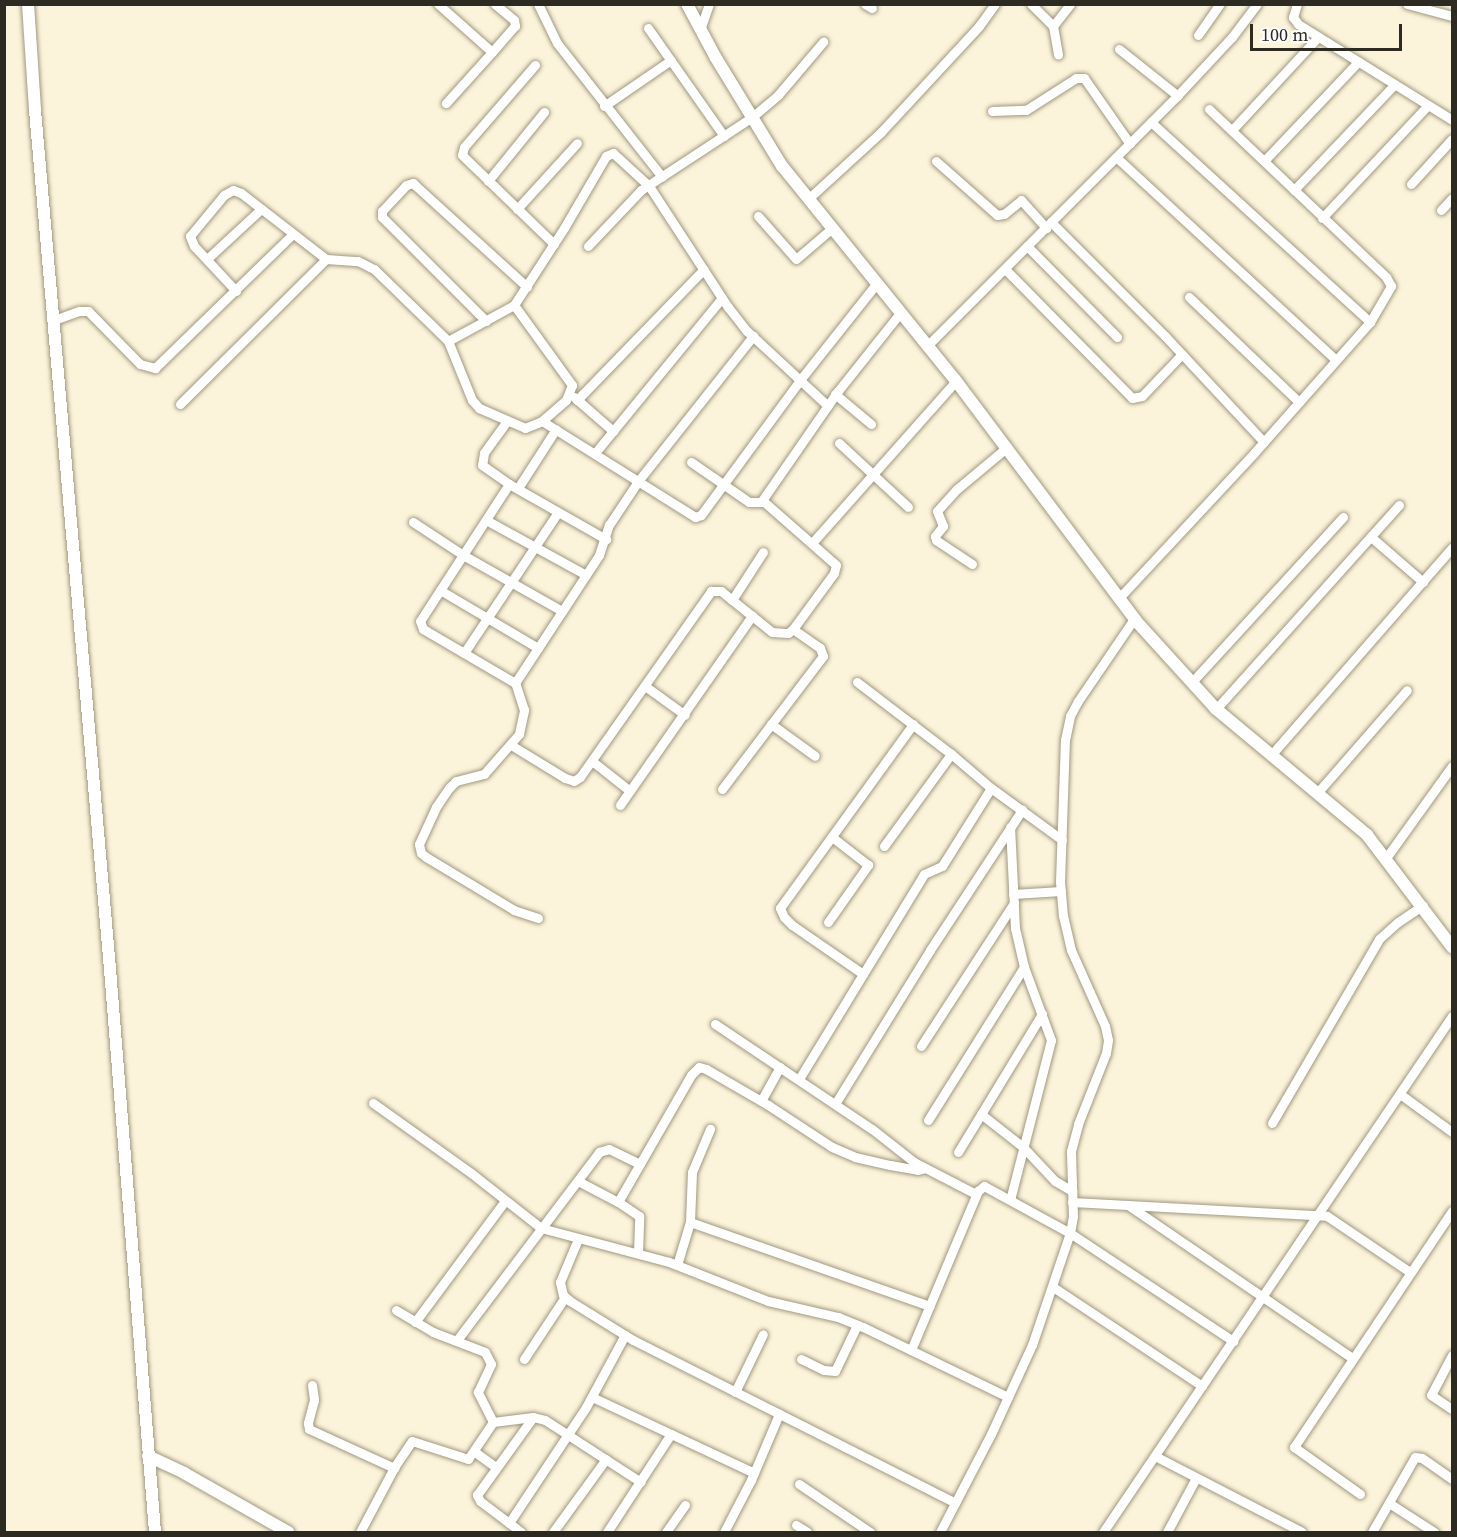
<!DOCTYPE html>
<html>
<head>
<meta charset="utf-8">
<style>
  body { margin:0 }
  #map { position:relative; width:1457px; height:1537px; overflow:hidden; background:#fcf4da; font-family:"Source Serif 4",serif }
  div>[style] { position:absolute }
  [style*='--x'] { left:calc(var(--x)*1px); top:calc(var(--y)*1px); width:calc(var(--w)*1px); rotate:calc(var(--a)*1deg) }
  .roads { filter:drop-shadow(0 0 2px #a09881) drop-shadow(0 0 2px #a09881) }
  .minor>* { height:9px; margin:-4.5px; padding:0 4.5px; transform-origin:4.5px; border-radius:4.5px; background:#fff }
  .tertiary>* { height:12px; margin:-6px; padding:0 6px; transform-origin:6px; border-radius:6px; background:#fff }
  span { translate:-50% -50%; white-space:nowrap; text-align:center; line-height:1.15; -webkit-text-stroke:6px #fff; paint-order:stroke }
  .frame { position:absolute; inset:0; border:6px solid #2d2a21; pointer-events:none }
  .scale { position:absolute; left:1250px; top:24px; width:152px; height:27px; box-sizing:border-box; border:3px solid #2d2a21; border-top:0; padding-left:8px; font-size:18px; line-height:21px; white-space:nowrap; color:#2d2a21; -webkit-text-stroke:4px #fff; paint-order:stroke }
</style>
</head>
<body>
<div id="map">
  <div class="roads">
    <div class="minor">
      <i style="--x:438;--y:4;--w:72;--a:41.6"></i>
      <i style="--x:492;--y:52;--w:69;--a:132"></i>
      <i style="--x:538;--y:4;--w:43;--a:64"></i>
      <i style="--x:557;--y:43;--w:170;--a:51.9"></i>
      <i style="--x:865;--y:4;--w:8;--a:30"></i>
      <i style="--x:1031;--y:4;--w:31;--a:45"></i>
      <i style="--x:1053;--y:26;--w:29;--a:80"></i>
      <i style="--x:1297;--y:4;--w:14;--a:107"></i>
      <i style="--x:1293;--y:17;--w:9;--a:54"></i>
      <i style="--x:1298;--y:24;--w:181;--a:31.9"></i>
      <i style="--x:1407;--y:4;--w:47;--a:14.9"></i>
      <i style="--x:1053;--y:26;--w:28;--a:-52"></i>
      <i style="--x:648;--y:28;--w:132;--a:54.9"></i>
      <i style="--x:700;--y:30;--w:28;--a:-71"></i>
      <i style="--x:1198;--y:35;--w:38;--a:-55"></i>
      <i style="--x:1119;--y:49;--w:75;--a:38.5"></i>
      <i style="--x:492;--y:52;--w:35;--a:-49"></i>
      <i style="--x:515;--y:26;--w:6;--a:-99"></i>
      <i style="--x:514;--y:20;--w:25;--a:-140"></i>
      <i style="--x:535;--y:65;--w:108;--a:130.9"></i>
      <i style="--x:464;--y:147;--w:8;--a:104"></i>
      <i style="--x:462;--y:155;--w:128;--a:44.1"></i>
      <i style="--x:604;--y:106;--w:81;--a:-34.5"></i>
      <i style="--x:992;--y:111;--w:34;--a:-2"></i>
      <i style="--x:1026;--y:110;--w:59;--a:-32.6"></i>
      <i style="--x:1076;--y:78;--w:8;--a:0"></i>
      <i style="--x:1084;--y:78;--w:80;--a:55.1"></i>
      <i style="--x:1151;--y:122;--w:297;--a:42.4"></i>
      <i style="--x:1232;--y:130;--w:127;--a:-47.2"></i>
      <i style="--x:1116;--y:157;--w:299;--a:42.7"></i>
      <i style="--x:936;--y:161;--w:81;--a:41.5"></i>
      <i style="--x:997;--y:215;--w:7;--a:-8"></i>
      <i style="--x:1004;--y:214;--w:22;--a:-39"></i>
      <i style="--x:1021;--y:200;--w:38;--a:48"></i>
      <i style="--x:1264;--y:161;--w:137;--a:-46.5"></i>
      <i style="--x:488;--y:181;--w:89;--a:-50.9"></i>
      <i style="--x:1411;--y:184;--w:61;--a:-47.7"></i>
      <i style="--x:1294;--y:190;--w:145;--a:-46.4"></i>
      <i style="--x:808;--y:199;--w:99;--a:-42.5"></i>
      <i style="--x:881;--y:132;--w:144;--a:-47.2"></i>
      <i style="--x:979;--y:26;--w:27;--a:-54"></i>
      <i style="--x:517;--y:209;--w:89;--a:-47.7"></i>
      <i style="--x:1441;--y:210;--w:16;--a:-47"></i>
      <i style="--x:758;--y:216;--w:57;--a:48.5"></i>
      <i style="--x:796;--y:259;--w:46;--a:-40.6"></i>
      <i style="--x:1322;--y:218;--w:154;--a:-46.8"></i>
      <i style="--x:1051;--y:222;--w:161;--a:45"></i>
      <i style="--x:1165;--y:336;--w:145;--a:47"></i>
      <i style="--x:588;--y:246;--w:77;--a:-46.6"></i>
      <i style="--x:641;--y:190;--w:133;--a:-33.3"></i>
      <i style="--x:752;--y:117;--w:34;--a:-40"></i>
      <i style="--x:778;--y:95;--w:70;--a:-49.7"></i>
      <i style="--x:1027;--y:246;--w:128;--a:45.3"></i>
      <i style="--x:207;--y:259;--w:74;--a:-42.8"></i>
      <i style="--x:1005;--y:269;--w:181;--a:45.4"></i>
      <i style="--x:1132;--y:398;--w:10;--a:-11"></i>
      <i style="--x:1142;--y:396;--w:58;--a:-46.4"></i>
      <i style="--x:236;--y:291;--w:62;--a:-133"></i>
      <i style="--x:194;--y:246;--w:11;--a:-112"></i>
      <i style="--x:190;--y:236;--w:53;--a:-50.3"></i>
      <i style="--x:224;--y:195;--w:10;--a:-29"></i>
      <i style="--x:233;--y:190;--w:9;--a:21"></i>
      <i style="--x:241;--y:193;--w:108;--a:37.8"></i>
      <i style="--x:326;--y:259;--w:32;--a:4"></i>
      <i style="--x:358;--y:261;--w:18;--a:27"></i>
      <i style="--x:374;--y:269;--w:103;--a:44.2"></i>
      <i style="--x:448;--y:341;--w:64;--a:67.9"></i>
      <i style="--x:472;--y:400;--w:11;--a:49"></i>
      <i style="--x:479;--y:408;--w:50;--a:23.5"></i>
      <i style="--x:525;--y:428;--w:18;--a:-22"></i>
      <i style="--x:542;--y:421;--w:181;--a:32.1"></i>
      <i style="--x:695;--y:517;--w:6;--a:-18"></i>
      <i style="--x:701;--y:515;--w:167;--a:-53.7"></i>
      <i style="--x:800;--y:380;--w:122;--a:-51.6"></i>
      <i style="--x:1189;--y:297;--w:152;--a:43.7"></i>
      <i style="--x:514;--y:305;--w:99;--a:54.1"></i>
      <i style="--x:572;--y:385;--w:16;--a:112"></i>
      <i style="--x:566;--y:400;--w:32;--a:139"></i>
      <i style="--x:54;--y:320;--w:27;--a:-20"></i>
      <i style="--x:79;--y:311;--w:9;--a:0"></i>
      <i style="--x:88;--y:311;--w:74;--a:45.5"></i>
      <i style="--x:140;--y:364;--w:16;--a:15"></i>
      <i style="--x:155;--y:368;--w:192;--a:-44.2"></i>
      <i style="--x:486;--y:321;--w:147;--a:-135"></i>
      <i style="--x:382;--y:217;--w:6;--a:-90"></i>
      <i style="--x:382;--y:211;--w:35;--a:-47"></i>
      <i style="--x:406;--y:185;--w:7;--a:-16"></i>
      <i style="--x:413;--y:183;--w:4;--a:45"></i>
      <i style="--x:416;--y:186;--w:150;--a:42.3"></i>
      <i style="--x:448;--y:341;--w:75;--a:-28.6"></i>
      <i style="--x:514;--y:305;--w:92;--a:-57"></i>
      <i style="--x:564;--y:228;--w:83;--a:-59.7"></i>
      <i style="--x:606;--y:156;--w:8;--a:-23"></i>
      <i style="--x:613;--y:153;--w:49;--a:42.5"></i>
      <i style="--x:649;--y:186;--w:145;--a:56.9"></i>
      <i style="--x:728;--y:307;--w:31;--a:52"></i>
      <i style="--x:747;--y:331;--w:110;--a:42.8"></i>
      <i style="--x:927;--y:346;--w:352;--a:-45"></i>
      <i style="--x:1176;--y:97;--w:82;--a:-47"></i>
      <i style="--x:1232;--y:37;--w:41;--a:-52.9"></i>
      <i style="--x:835;--y:394;--w:47;--a:39.8"></i>
      <i style="--x:574;--y:397;--w:52;--a:41.1"></i>
      <i style="--x:577;--y:400;--w:182;--a:-45.9"></i>
      <i style="--x:180;--y:404;--w:206;--a:-44.8"></i>
      <i style="--x:507;--y:421;--w:39;--a:126"></i>
      <i style="--x:484;--y:453;--w:12;--a:99"></i>
      <i style="--x:482;--y:465;--w:33;--a:35"></i>
      <i style="--x:509;--y:484;--w:112;--a:29.6"></i>
      <i style="--x:839;--y:443;--w:94;--a:42.8"></i>
      <i style="--x:595;--y:453;--w:200;--a:-50.7"></i>
      <i style="--x:691;--y:462;--w:70;--a:34.6"></i>
      <i style="--x:749;--y:502;--w:12;--a:0"></i>
      <i style="--x:761;--y:502;--w:135;--a:-55.3"></i>
      <i style="--x:838;--y:391;--w:100;--a:-51.5"></i>
      <i style="--x:509;--y:484;--w:163;--a:123"></i>
      <i style="--x:420;--y:621;--w:9;--a:69"></i>
      <i style="--x:423;--y:629;--w:107;--a:30.4"></i>
      <i style="--x:518;--y:488;--w:70;--a:-57.2"></i>
      <i style="--x:486;--y:520;--w:114;--a:28.8"></i>
      <i style="--x:413;--y:522;--w:60;--a:33.4"></i>
      <i style="--x:463;--y:555;--w:114;--a:29.5"></i>
      <i style="--x:1371;--y:537;--w:69;--a:40.9"></i>
      <i style="--x:812;--y:543;--w:217;--a:-48.4"></i>
      <i style="--x:972;--y:564;--w:43;--a:-146.3"></i>
      <i style="--x:936;--y:540;--w:4;--a:-104"></i>
      <i style="--x:935;--y:536;--w:13;--a:-51"></i>
      <i style="--x:943;--y:526;--w:16;--a:-112"></i>
      <i style="--x:937;--y:511;--w:30;--a:-48"></i>
      <i style="--x:957;--y:489;--w:64;--a:-39.9"></i>
      <i style="--x:440;--y:590;--w:114;--a:30.6"></i>
      <i style="--x:1119;--y:598;--w:198;--a:-47"></i>
      <i style="--x:1254;--y:453;--w:175;--a:-48.5"></i>
      <i style="--x:1370;--y:322;--w:42;--a:-59.7"></i>
      <i style="--x:1391;--y:286;--w:10;--a:-119"></i>
      <i style="--x:1386;--y:277;--w:244;--a:-136.5"></i>
      <i style="--x:732;--y:600;--w:57;--a:-57.1"></i>
      <i style="--x:464;--y:653;--w:169;--a:-56.3"></i>
      <i style="--x:857;--y:682;--w:117;--a:37.4"></i>
      <i style="--x:950;--y:753;--w:54;--a:40.5"></i>
      <i style="--x:991;--y:788;--w:88;--a:36.2"></i>
      <i style="--x:1191;--y:683;--w:225;--a:-47.5"></i>
      <i style="--x:645;--y:686;--w:49;--a:35.9"></i>
      <i style="--x:1216;--y:709;--w:274;--a:-48.1"></i>
      <i style="--x:771;--y:724;--w:54;--a:36"></i>
      <i style="--x:511;--y:745;--w:63;--a:31.4"></i>
      <i style="--x:565;--y:778;--w:9;--a:18"></i>
      <i style="--x:574;--y:781;--w:7;--a:-34"></i>
      <i style="--x:580;--y:777;--w:228;--a:-54.8"></i>
      <i style="--x:711;--y:591;--w:10;--a:0"></i>
      <i style="--x:721;--y:591;--w:65;--a:38.8"></i>
      <i style="--x:772;--y:632;--w:16;--a:4"></i>
      <i style="--x:788;--y:633;--w:6;--a:-39"></i>
      <i style="--x:793;--y:629;--w:69;--a:-53.8"></i>
      <i style="--x:834;--y:573;--w:8;--a:-76"></i>
      <i style="--x:836;--y:565;--w:98;--a:-138.7"></i>
      <i style="--x:1272;--y:754;--w:274;--a:-48.9"></i>
      <i style="--x:592;--y:761;--w:48;--a:38.3"></i>
      <i style="--x:722;--y:789;--w:167;--a:-52.8"></i>
      <i style="--x:823;--y:656;--w:9;--a:-111"></i>
      <i style="--x:820;--y:648;--w:33;--a:-145"></i>
      <i style="--x:1318;--y:792;--w:135;--a:-48.9"></i>
      <i style="--x:620;--y:805;--w:231;--a:-55.1"></i>
      <i style="--x:884;--y:846;--w:114;--a:-53.9"></i>
      <i style="--x:1386;--y:858;--w:113;--a:-54.3"></i>
      <i style="--x:1013;--y:894;--w:48;--a:-3.6"></i>
      <i style="--x:538;--y:918;--w:25;--a:-162"></i>
      <i style="--x:514;--y:910;--w:103;--a:-148.9"></i>
      <i style="--x:426;--y:857;--w:6;--a:-141"></i>
      <i style="--x:421;--y:853;--w:9;--a:-103"></i>
      <i style="--x:419;--y:844;--w:41;--a:-65.3"></i>
      <i style="--x:436;--y:807;--w:23;--a:-56"></i>
      <i style="--x:449;--y:788;--w:10;--a:-45"></i>
      <i style="--x:456;--y:781;--w:29;--a:-14"></i>
      <i style="--x:484;--y:774;--w:53;--a:-48.8"></i>
      <i style="--x:519;--y:734;--w:25;--a:-78"></i>
      <i style="--x:524;--y:710;--w:28;--a:-108"></i>
      <i style="--x:515;--y:683;--w:153;--a:-56.7"></i>
      <i style="--x:599;--y:555;--w:32;--a:-72"></i>
      <i style="--x:609;--y:525;--w:54;--a:-56.3"></i>
      <i style="--x:639;--y:480;--w:184;--a:-51.6"></i>
      <i style="--x:828;--y:922;--w:70;--a:-54.9"></i>
      <i style="--x:868;--y:865;--w:46;--a:-142.1"></i>
      <i style="--x:863;--y:974;--w:86;--a:-145.4"></i>
      <i style="--x:792;--y:925;--w:11;--a:-135"></i>
      <i style="--x:784;--y:917;--w:10;--a:-114"></i>
      <i style="--x:780;--y:908;--w:227;--a:-54.1"></i>
      <i style="--x:715;--y:1024;--w:189;--a:33.8"></i>
      <i style="--x:872;--y:1129;--w:53;--a:38.2"></i>
      <i style="--x:914;--y:1162;--w:70;--a:27.3"></i>
      <i style="--x:921;--y:1046;--w:171;--a:-57"></i>
      <i style="--x:799;--y:1079;--w:240;--a:-58.6"></i>
      <i style="--x:924;--y:874;--w:20;--a:-24"></i>
      <i style="--x:942;--y:866;--w:92;--a:-57.9"></i>
      <i style="--x:1400;--y:1094;--w:64;--a:36.2"></i>
      <i style="--x:761;--y:1101;--w:39;--a:-61"></i>
      <i style="--x:373;--y:1103;--w:120;--a:35.5"></i>
      <i style="--x:471;--y:1173;--w:89;--a:38.2"></i>
      <i style="--x:541;--y:1228;--w:132;--a:14.9"></i>
      <i style="--x:669;--y:1262;--w:106;--a:21.5"></i>
      <i style="--x:768;--y:1301;--w:72;--a:12.9"></i>
      <i style="--x:838;--y:1317;--w:27;--a:22"></i>
      <i style="--x:863;--y:1327;--w:161;--a:25.8"></i>
      <i style="--x:835;--y:1104;--w:181;--a:-58.3"></i>
      <i style="--x:930;--y:950;--w:168;--a:-56.7"></i>
      <i style="--x:981;--y:1114;--w:55;--a:38.3"></i>
      <i style="--x:1024;--y:1148;--w:45;--a:46.8"></i>
      <i style="--x:1055;--y:1181;--w:20;--a:30"></i>
      <i style="--x:928;--y:1120;--w:181;--a:-57.9"></i>
      <i style="--x:1272;--y:1123;--w:213;--a:-59.8"></i>
      <i style="--x:1379;--y:939;--w:25;--a:-42"></i>
      <i style="--x:1398;--y:922;--w:30;--a:-34"></i>
      <i style="--x:958;--y:1152;--w:162;--a:-58.7"></i>
      <i style="--x:578;--y:1181;--w:45;--a:27.7"></i>
      <i style="--x:1010;--y:1200;--w:165;--a:-75.6"></i>
      <i style="--x:1051;--y:1040;--w:78;--a:-110.3"></i>
      <i style="--x:1024;--y:967;--w:40;--a:-103"></i>
      <i style="--x:1015;--y:928;--w:101;--a:-92.8"></i>
      <i style="--x:1072;--y:1202;--w:255;--a:3.1"></i>
      <i style="--x:1327;--y:1216;--w:100;--a:34"></i>
      <i style="--x:1128;--y:1205;--w:271;--a:34.3"></i>
      <i style="--x:690;--y:1222;--w:254;--a:19.3"></i>
      <i style="--x:578;--y:1239;--w:47;--a:112.7"></i>
      <i style="--x:560;--y:1282;--w:13;--a:77"></i>
      <i style="--x:563;--y:1295;--w:9;--a:41"></i>
      <i style="--x:570;--y:1301;--w:74;--a:31.8"></i>
      <i style="--x:633;--y:1340;--w:361;--a:26.8"></i>
      <i style="--x:638;--y:1253;--w:37;--a:-88"></i>
      <i style="--x:639;--y:1216;--w:25;--a:-146"></i>
      <i style="--x:618;--y:1202;--w:146;--a:-60.1"></i>
      <i style="--x:691;--y:1075;--w:11;--a:-45"></i>
      <i style="--x:699;--y:1067;--w:7;--a:16"></i>
      <i style="--x:706;--y:1069;--w:72;--a:30.1"></i>
      <i style="--x:768;--y:1105;--w:77;--a:33.3"></i>
      <i style="--x:832;--y:1147;--w:25;--a:23"></i>
      <i style="--x:855;--y:1157;--w:36;--a:13"></i>
      <i style="--x:890;--y:1165;--w:28;--a:10"></i>
      <i style="--x:918;--y:1170;--w:7;--a:-16"></i>
      <i style="--x:677;--y:1265;--w:45;--a:-73.2"></i>
      <i style="--x:690;--y:1222;--w:50;--a:-87.7"></i>
      <i style="--x:692;--y:1172;--w:47;--a:-67.3"></i>
      <i style="--x:1053;--y:1287;--w:179;--a:33.6"></i>
      <i style="--x:415;--y:1322;--w:151;--a:-53.4"></i>
      <i style="--x:457;--y:1340;--w:236;--a:-52.9"></i>
      <i style="--x:599;--y:1152;--w:10;--a:-17"></i>
      <i style="--x:609;--y:1149;--w:34;--a:26"></i>
      <i style="--x:911;--y:1350;--w:173;--a:-67.2"></i>
      <i style="--x:978;--y:1191;--w:8;--a:-40"></i>
      <i style="--x:984;--y:1186;--w:98;--a:28.7"></i>
      <i style="--x:1070;--y:1233;--w:196;--a:33.5"></i>
      <i style="--x:1452;--y:1355;--w:45;--a:117.7"></i>
      <i style="--x:1431;--y:1395;--w:25;--a:34"></i>
      <i style="--x:524;--y:1359;--w:74;--a:-56.5"></i>
      <i style="--x:801;--y:1359;--w:25;--a:26"></i>
      <i style="--x:824;--y:1370;--w:11;--a:5"></i>
      <i style="--x:835;--y:1371;--w:51;--a:-64.4"></i>
      <i style="--x:312;--y:1385;--w:15;--a:82"></i>
      <i style="--x:314;--y:1400;--w:24;--a:105"></i>
      <i style="--x:308;--y:1423;--w:6;--a:81"></i>
      <i style="--x:309;--y:1429;--w:94;--a:24.6"></i>
      <i style="--x:735;--y:1392;--w:64;--a:-64.2"></i>
      <i style="--x:592;--y:1397;--w:179;--a:25.1"></i>
      <i style="--x:493;--y:1422;--w:40;--a:-7.1"></i>
      <i style="--x:533;--y:1417;--w:12;--a:14"></i>
      <i style="--x:545;--y:1420;--w:114;--a:32.9"></i>
      <i style="--x:475;--y:1452;--w:26;--a:36"></i>
      <i style="--x:1155;--y:1456;--w:165;--a:27.3"></i>
      <i style="--x:799;--y:1484;--w:86;--a:34.1"></i>
      <i style="--x:1360;--y:1494;--w:81;--a:-144.5"></i>
      <i style="--x:1294;--y:1447;--w:284;--a:-56.2"></i>
      <i style="--x:1389;--y:1503;--w:54;--a:32.8"></i>
      <i style="--x:509;--y:1523;--w:139;--a:-56.4"></i>
      <i style="--x:586;--y:1407;--w:82;--a:-61.6"></i>
      <i style="--x:796;--y:1525;--w:13;--a:32"></i>
      <i style="--x:360;--y:1532;--w:75;--a:-62.1"></i>
      <i style="--x:395;--y:1466;--w:30;--a:-56"></i>
      <i style="--x:412;--y:1441;--w:59;--a:17.8"></i>
      <i style="--x:468;--y:1459;--w:45;--a:-56"></i>
      <i style="--x:493;--y:1422;--w:34;--a:-117"></i>
      <i style="--x:478;--y:1392;--w:31;--a:-65"></i>
      <i style="--x:491;--y:1364;--w:13;--a:-117"></i>
      <i style="--x:485;--y:1352;--w:56;--a:-159"></i>
      <i style="--x:433;--y:1332;--w:43;--a:-149.3"></i>
      <i style="--x:521;--y:1532;--w:51;--a:-142.9"></i>
      <i style="--x:480;--y:1501;--w:7;--a:-117"></i>
      <i style="--x:477;--y:1495;--w:96;--a:-54.3"></i>
      <i style="--x:553;--y:1532;--w:90;--a:-54"></i>
      <i style="--x:607;--y:1532;--w:117;--a:-56.9"></i>
      <i style="--x:666;--y:1532;--w:33;--a:-55"></i>
      <i style="--x:724;--y:1532;--w:59;--a:-62.6"></i>
      <i style="--x:751;--y:1480;--w:72;--a:-67"></i>
      <i style="--x:940;--y:1532;--w:110;--a:-62.5"></i>
      <i style="--x:991;--y:1434;--w:98;--a:-65.3"></i>
      <i style="--x:1032;--y:1345;--w:118;--a:-71.3"></i>
      <i style="--x:1070;--y:1233;--w:17;--a:-80"></i>
      <i style="--x:1073;--y:1216;--w:65;--a:-91.8"></i>
      <i style="--x:1071;--y:1151;--w:28;--a:-75"></i>
      <i style="--x:1078;--y:1124;--w:76;--a:-68.5"></i>
      <i style="--x:1106;--y:1053;--w:13;--a:-81"></i>
      <i style="--x:1108;--y:1040;--w:14;--a:-102"></i>
      <i style="--x:1105;--y:1026;--w:83;--a:-114.1"></i>
      <i style="--x:1071;--y:950;--w:35;--a:-103"></i>
      <i style="--x:1063;--y:916;--w:34;--a:-95"></i>
      <i style="--x:1060;--y:882;--w:142;--a:-88"></i>
      <i style="--x:1065;--y:740;--w:25;--a:-78"></i>
      <i style="--x:1070;--y:716;--w:17;--a:-62"></i>
      <i style="--x:1078;--y:701;--w:99;--a:-55.7"></i>
      <i style="--x:1103;--y:1532;--w:623;--a:-55.93"></i>
      <i style="--x:1167;--y:1532;--w:61;--a:-61.8"></i>
      <i style="--x:1372;--y:1532;--w:86;--a:-60.2"></i>
      <i style="--x:1415;--y:1457;--w:7;--a:8"></i>
      <i style="--x:1422;--y:1458;--w:37;--a:35"></i>
    </div>
    <div class="tertiary">
      <i style="--x:28;--y:4;--w:106;--a:86.2"></i>
      <i style="--x:35;--y:110;--w:862;--a:85.01"></i>
      <i style="--x:110;--y:969;--w:565;--a:85.43"></i>
      <i style="--x:687;--y:4;--w:61;--a:61.8"></i>
      <i style="--x:716;--y:58;--w:127;--a:58.6"></i>
      <i style="--x:782;--y:166;--w:277;--a:51"></i>
      <i style="--x:956;--y:381;--w:300;--a:53.1"></i>
      <i style="--x:1136;--y:621;--w:119;--a:47.7"></i>
      <i style="--x:1216;--y:709;--w:197;--a:39.8"></i>
      <i style="--x:1367;--y:835;--w:141;--a:52.8"></i>
      <i style="--x:148;--y:1456;--w:40;--a:25"></i>
      <i style="--x:184;--y:1473;--w:120;--a:29.6"></i>
    </div>
  </div>
  <div class="frame"></div>
  <div class="scale">100 m</div>
</div>
</body>
</html>
